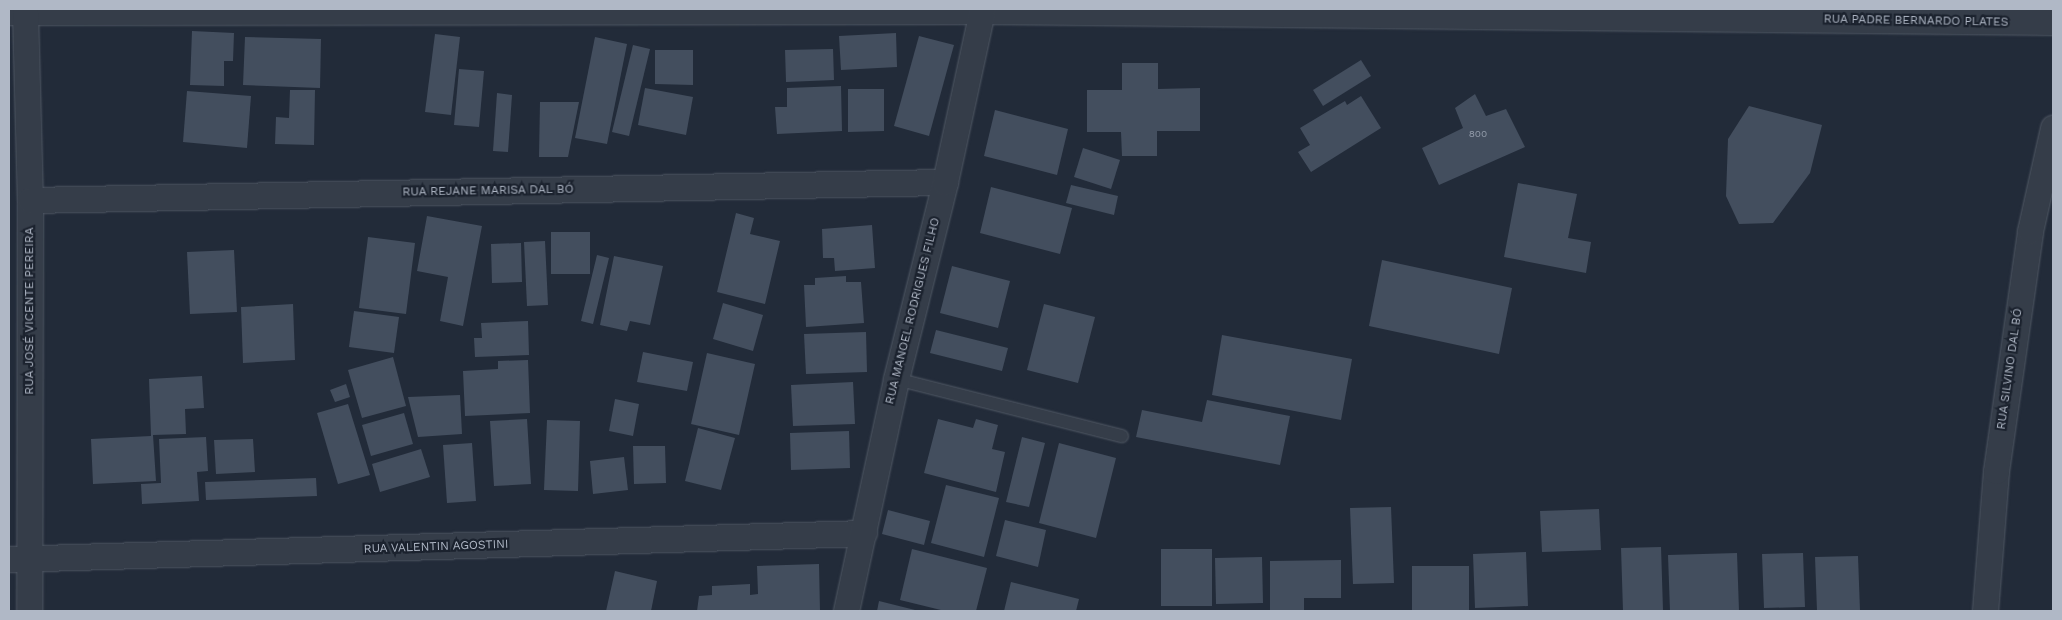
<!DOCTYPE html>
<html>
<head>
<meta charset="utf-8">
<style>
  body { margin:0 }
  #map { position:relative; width:2062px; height:620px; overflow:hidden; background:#222b39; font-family:"Work Sans",sans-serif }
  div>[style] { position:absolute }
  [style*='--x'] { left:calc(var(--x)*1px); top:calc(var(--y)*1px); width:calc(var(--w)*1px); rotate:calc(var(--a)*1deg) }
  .building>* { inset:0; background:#434e5e }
  .roads { filter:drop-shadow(0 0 1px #505864) drop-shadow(0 0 1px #505864) }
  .lane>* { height:12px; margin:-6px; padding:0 6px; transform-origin:6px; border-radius:6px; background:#353d49 }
  .street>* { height:25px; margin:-12.5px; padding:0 12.5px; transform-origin:12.5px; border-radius:12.5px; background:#353d49 }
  span { translate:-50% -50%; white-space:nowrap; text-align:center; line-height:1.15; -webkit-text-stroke:4.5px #1b222e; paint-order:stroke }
  .number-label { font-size:10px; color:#959eac }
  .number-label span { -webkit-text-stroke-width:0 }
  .street-label { font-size:12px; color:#b0b8c6 }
  .frame { position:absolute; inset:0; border:10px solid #b0b8c6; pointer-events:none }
</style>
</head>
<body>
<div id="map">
  <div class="building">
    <i style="clip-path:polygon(192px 31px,234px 33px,233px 61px,224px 61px,224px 86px,190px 85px)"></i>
    <i style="clip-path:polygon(896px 33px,897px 67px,841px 70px,839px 36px)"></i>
    <i style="clip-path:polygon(435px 34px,460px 37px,451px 115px,425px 112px)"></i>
    <i style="clip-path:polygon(919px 36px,954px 45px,929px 136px,894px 126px)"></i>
    <i style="clip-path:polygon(245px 37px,321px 39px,320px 88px,243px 85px)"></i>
    <i style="clip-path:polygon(595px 37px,627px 44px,607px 144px,575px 138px)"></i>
    <i style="clip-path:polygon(633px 45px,650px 49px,629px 136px,612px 132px)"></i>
    <i style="clip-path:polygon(833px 49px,834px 80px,786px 82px,785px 50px)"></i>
    <i style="clip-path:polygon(655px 50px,693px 50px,693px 85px,655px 84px)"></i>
    <i style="clip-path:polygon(1361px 60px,1371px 76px,1323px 106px,1313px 90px)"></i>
    <i style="clip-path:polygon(1122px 63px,1158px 63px,1158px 89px,1200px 88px,1200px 131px,1157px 131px,1157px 156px,1122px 156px,1121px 132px,1087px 132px,1087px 90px,1122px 90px)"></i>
    <i style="clip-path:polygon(459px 69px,484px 71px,479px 127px,454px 125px)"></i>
    <i style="clip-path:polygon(841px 86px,842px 131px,777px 134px,775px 107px,787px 107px,787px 88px)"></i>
    <i style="clip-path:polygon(645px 88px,693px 97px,686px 135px,638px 125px)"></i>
    <i style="clip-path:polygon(848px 89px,884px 89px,884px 131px,848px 132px)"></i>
    <i style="clip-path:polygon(290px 90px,315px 90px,314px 145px,275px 144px,276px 117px,289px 118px)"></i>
    <i style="clip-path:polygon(187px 91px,251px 96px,247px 148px,183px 142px)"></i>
    <i style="clip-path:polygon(497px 93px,512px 95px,508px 152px,493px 151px)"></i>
    <i style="clip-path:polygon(1475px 94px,1486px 116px,1506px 109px,1525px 147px,1439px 185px,1422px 148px,1463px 128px,1455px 108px)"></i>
    <i style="clip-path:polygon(1361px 96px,1381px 128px,1311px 172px,1298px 152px,1310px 145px,1300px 128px,1345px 101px,1347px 105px)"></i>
    <i style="clip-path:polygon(540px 102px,579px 102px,568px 157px,539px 157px)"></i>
    <i style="clip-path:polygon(1749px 106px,1822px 125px,1810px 173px,1773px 223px,1739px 224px,1726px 196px,1728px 139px)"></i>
    <i style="clip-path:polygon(995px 110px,1068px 129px,1057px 175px,984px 156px)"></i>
    <i style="clip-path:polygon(1083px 148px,1120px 160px,1111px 189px,1074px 177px)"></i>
    <i style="clip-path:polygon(1518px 183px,1577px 194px,1568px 238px,1591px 242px,1586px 273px,1504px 257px)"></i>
    <i style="clip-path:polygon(1071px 185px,1118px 196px,1114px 215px,1066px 203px)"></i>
    <i style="clip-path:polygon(991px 187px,1072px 208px,1060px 254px,980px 233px)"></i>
    <i style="clip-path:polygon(736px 213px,754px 218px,750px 234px,780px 241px,765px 304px,717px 292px)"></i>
    <i style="clip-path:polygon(427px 216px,482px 226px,463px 326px,440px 321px,448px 277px,417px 271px)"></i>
    <i style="clip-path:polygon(872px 225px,875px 268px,835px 271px,834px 258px,823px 258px,822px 229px)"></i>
    <i style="clip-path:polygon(551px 232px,590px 232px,590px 274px,551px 274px)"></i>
    <i style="clip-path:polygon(368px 237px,415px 243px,406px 314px,359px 308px)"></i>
    <i style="clip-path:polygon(545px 241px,548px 305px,527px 306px,524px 242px)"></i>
    <i style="clip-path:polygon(521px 243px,522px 282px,492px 283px,491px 244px)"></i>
    <i style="clip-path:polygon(234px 250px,237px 312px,190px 314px,187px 252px)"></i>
    <i style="clip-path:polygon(597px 255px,609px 258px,593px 324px,581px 321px)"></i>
    <i style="clip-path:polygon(614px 256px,663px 266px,650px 325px,630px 321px,627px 331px,600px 325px)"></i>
    <i style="clip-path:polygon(1382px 260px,1512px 288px,1499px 354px,1369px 326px)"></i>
    <i style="clip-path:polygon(952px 266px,1010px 281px,998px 328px,940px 313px)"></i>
    <i style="clip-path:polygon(846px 276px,846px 282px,861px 282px,864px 323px,806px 327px,804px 285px,815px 285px,815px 278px)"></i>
    <i style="clip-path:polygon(723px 303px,763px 315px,753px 351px,713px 339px)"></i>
    <i style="clip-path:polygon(293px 304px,295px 360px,243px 363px,241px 307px)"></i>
    <i style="clip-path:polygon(1044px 304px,1095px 317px,1078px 383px,1027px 370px)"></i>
    <i style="clip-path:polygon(354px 311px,399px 317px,394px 353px,349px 347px)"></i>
    <i style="clip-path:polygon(528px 321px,529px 355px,475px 357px,474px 338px,482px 338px,481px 323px)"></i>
    <i style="clip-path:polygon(936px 330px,1008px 348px,1002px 371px,930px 353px)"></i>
    <i style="clip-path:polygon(866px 332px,867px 372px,806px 374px,804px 334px)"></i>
    <i style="clip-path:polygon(1222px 335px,1352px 359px,1341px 420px,1212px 395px)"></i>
    <i style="clip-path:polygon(643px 352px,693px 362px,687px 391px,637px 382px)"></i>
    <i style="clip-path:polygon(707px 353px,755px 364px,739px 435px,691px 424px)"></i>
    <i style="clip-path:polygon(393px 357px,406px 406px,362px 418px,348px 370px)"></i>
    <i style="clip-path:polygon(528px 360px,530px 413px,465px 416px,463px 371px,498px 369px,498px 361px)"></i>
    <i style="clip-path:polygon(202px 376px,204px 408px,185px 409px,186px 434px,153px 435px,156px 481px,93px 484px,91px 439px,151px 436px,149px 379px)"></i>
    <i style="clip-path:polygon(853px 382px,855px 424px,793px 426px,791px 385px)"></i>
    <i style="clip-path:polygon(346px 384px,350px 397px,335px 402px,330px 390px)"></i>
    <i style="clip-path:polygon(460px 395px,462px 434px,418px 437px,408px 397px)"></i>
    <i style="clip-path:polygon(615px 399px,639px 404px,633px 436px,609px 431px)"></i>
    <i style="clip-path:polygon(1207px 400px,1290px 416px,1280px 465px,1136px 437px,1142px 410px,1202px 422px)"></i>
    <i style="clip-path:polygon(348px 404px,370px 475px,338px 484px,317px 413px)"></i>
    <i style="clip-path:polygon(404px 413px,413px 444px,371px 456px,362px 425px)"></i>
    <i style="clip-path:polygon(527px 419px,531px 484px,494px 486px,490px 421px)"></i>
    <i style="clip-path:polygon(938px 419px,973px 428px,976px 419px,998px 425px,992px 449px,1005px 452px,996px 492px,924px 473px)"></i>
    <i style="clip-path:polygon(547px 420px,580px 421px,578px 491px,544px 490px)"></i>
    <i style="clip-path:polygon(698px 428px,735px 438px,721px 490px,685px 481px)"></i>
    <i style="clip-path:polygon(849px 431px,850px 468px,791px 470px,790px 433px)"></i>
    <i style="clip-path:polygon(206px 437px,208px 471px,197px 472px,199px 501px,142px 504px,141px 484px,161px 483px,159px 439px)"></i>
    <i style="clip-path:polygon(1022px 437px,1045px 443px,1029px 507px,1006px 502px)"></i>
    <i style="clip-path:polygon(253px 439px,255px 472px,216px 474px,214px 440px)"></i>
    <i style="clip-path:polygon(472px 443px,476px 501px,447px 503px,443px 445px)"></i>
    <i style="clip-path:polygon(1059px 443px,1116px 458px,1096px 538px,1039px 523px)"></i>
    <i style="clip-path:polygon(633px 446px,665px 446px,666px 483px,634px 484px)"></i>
    <i style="clip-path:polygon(421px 449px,430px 477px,380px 492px,372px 464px)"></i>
    <i style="clip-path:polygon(624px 457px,628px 490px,593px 494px,590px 461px)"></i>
    <i style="clip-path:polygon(316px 478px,317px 496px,206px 500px,205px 482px)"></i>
    <i style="clip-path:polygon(946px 485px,999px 498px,984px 557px,931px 543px)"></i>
    <i style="clip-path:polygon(1391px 507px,1394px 583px,1353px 584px,1350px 508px)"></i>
    <i style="clip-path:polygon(1599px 509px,1601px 550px,1542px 552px,1540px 511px)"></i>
    <i style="clip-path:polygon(888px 510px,930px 521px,924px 545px,882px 534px)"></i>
    <i style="clip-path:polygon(1005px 520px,1046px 530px,1038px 567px,996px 556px)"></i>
    <i style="clip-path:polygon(1661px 547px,1663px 611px,1623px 611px,1621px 548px)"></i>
    <i style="clip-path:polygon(912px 549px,987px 568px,976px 611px,945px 611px,900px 600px)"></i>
    <i style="clip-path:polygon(1161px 549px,1212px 549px,1212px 606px,1161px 606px)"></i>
    <i style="clip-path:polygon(1526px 552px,1528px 606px,1475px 608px,1473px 554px)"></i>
    <i style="clip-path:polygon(1737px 553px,1739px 611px,1670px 611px,1668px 555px)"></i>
    <i style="clip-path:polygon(1803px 553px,1805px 607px,1764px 608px,1762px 554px)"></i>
    <i style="clip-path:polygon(1858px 556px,1860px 611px,1817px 611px,1815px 557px)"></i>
    <i style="clip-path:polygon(1262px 557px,1263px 603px,1216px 604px,1215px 558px)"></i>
    <i style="clip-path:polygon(1341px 560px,1341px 598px,1304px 598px,1304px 611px,1270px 611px,1270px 561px)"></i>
    <i style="clip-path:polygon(819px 564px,820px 611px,697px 611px,699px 596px,712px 595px,712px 586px,750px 584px,750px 595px,758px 594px,757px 566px)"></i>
    <i style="clip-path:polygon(1412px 566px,1469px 566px,1469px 611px,1412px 611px)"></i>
    <i style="clip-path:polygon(615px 571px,657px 581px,651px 611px,606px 611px)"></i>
    <i style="clip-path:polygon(1011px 582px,1079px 599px,1076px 611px,1004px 611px)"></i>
    <i style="clip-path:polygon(879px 601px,919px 611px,877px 611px)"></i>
  </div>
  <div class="roads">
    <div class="lane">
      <i style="--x:896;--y:379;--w:233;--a:14.2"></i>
    </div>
    <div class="street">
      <i style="--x:9;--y:12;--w:973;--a:-0.06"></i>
      <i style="--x:982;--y:11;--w:1071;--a:0.59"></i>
      <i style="--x:25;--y:12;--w:188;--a:88.5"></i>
      <i style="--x:30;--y:200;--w:411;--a:90.1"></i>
      <i style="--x:30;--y:200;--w:915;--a:-1.13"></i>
      <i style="--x:9;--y:559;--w:855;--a:-1.74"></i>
      <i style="--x:846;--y:611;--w:237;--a:-77.8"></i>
      <i style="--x:896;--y:379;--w:203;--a:-76"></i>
      <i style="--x:945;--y:182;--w:175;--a:-77.8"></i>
      <i style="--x:1985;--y:611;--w:140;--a:-85.5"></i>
      <i style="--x:1996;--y:471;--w:242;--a:-81.9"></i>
      <i style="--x:2030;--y:231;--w:106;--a:-77.4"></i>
    </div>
  </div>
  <div class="number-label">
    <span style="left:1478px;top:134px">800</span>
  </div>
  <div class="street-label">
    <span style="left:1916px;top:21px;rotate:1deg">RUA PADRE BERNARDO PLATES</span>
    <span style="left:488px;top:191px;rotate:-1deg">RUA REJANE MARISA DAL BÓ</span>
    <span style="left:30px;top:311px;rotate:-90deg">RUA JOSÉ VICENTE PEREIRA</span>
    <span style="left:913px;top:311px;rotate:-76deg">RUA MANOEL RODRIGUES FILHO</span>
    <span style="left:2010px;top:369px;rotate:-82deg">RUA SILVINO DAL BÓ</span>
    <span style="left:436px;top:547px;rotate:-2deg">RUA VALENTIN AGOSTINI</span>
  </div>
  <div class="frame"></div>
</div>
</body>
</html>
